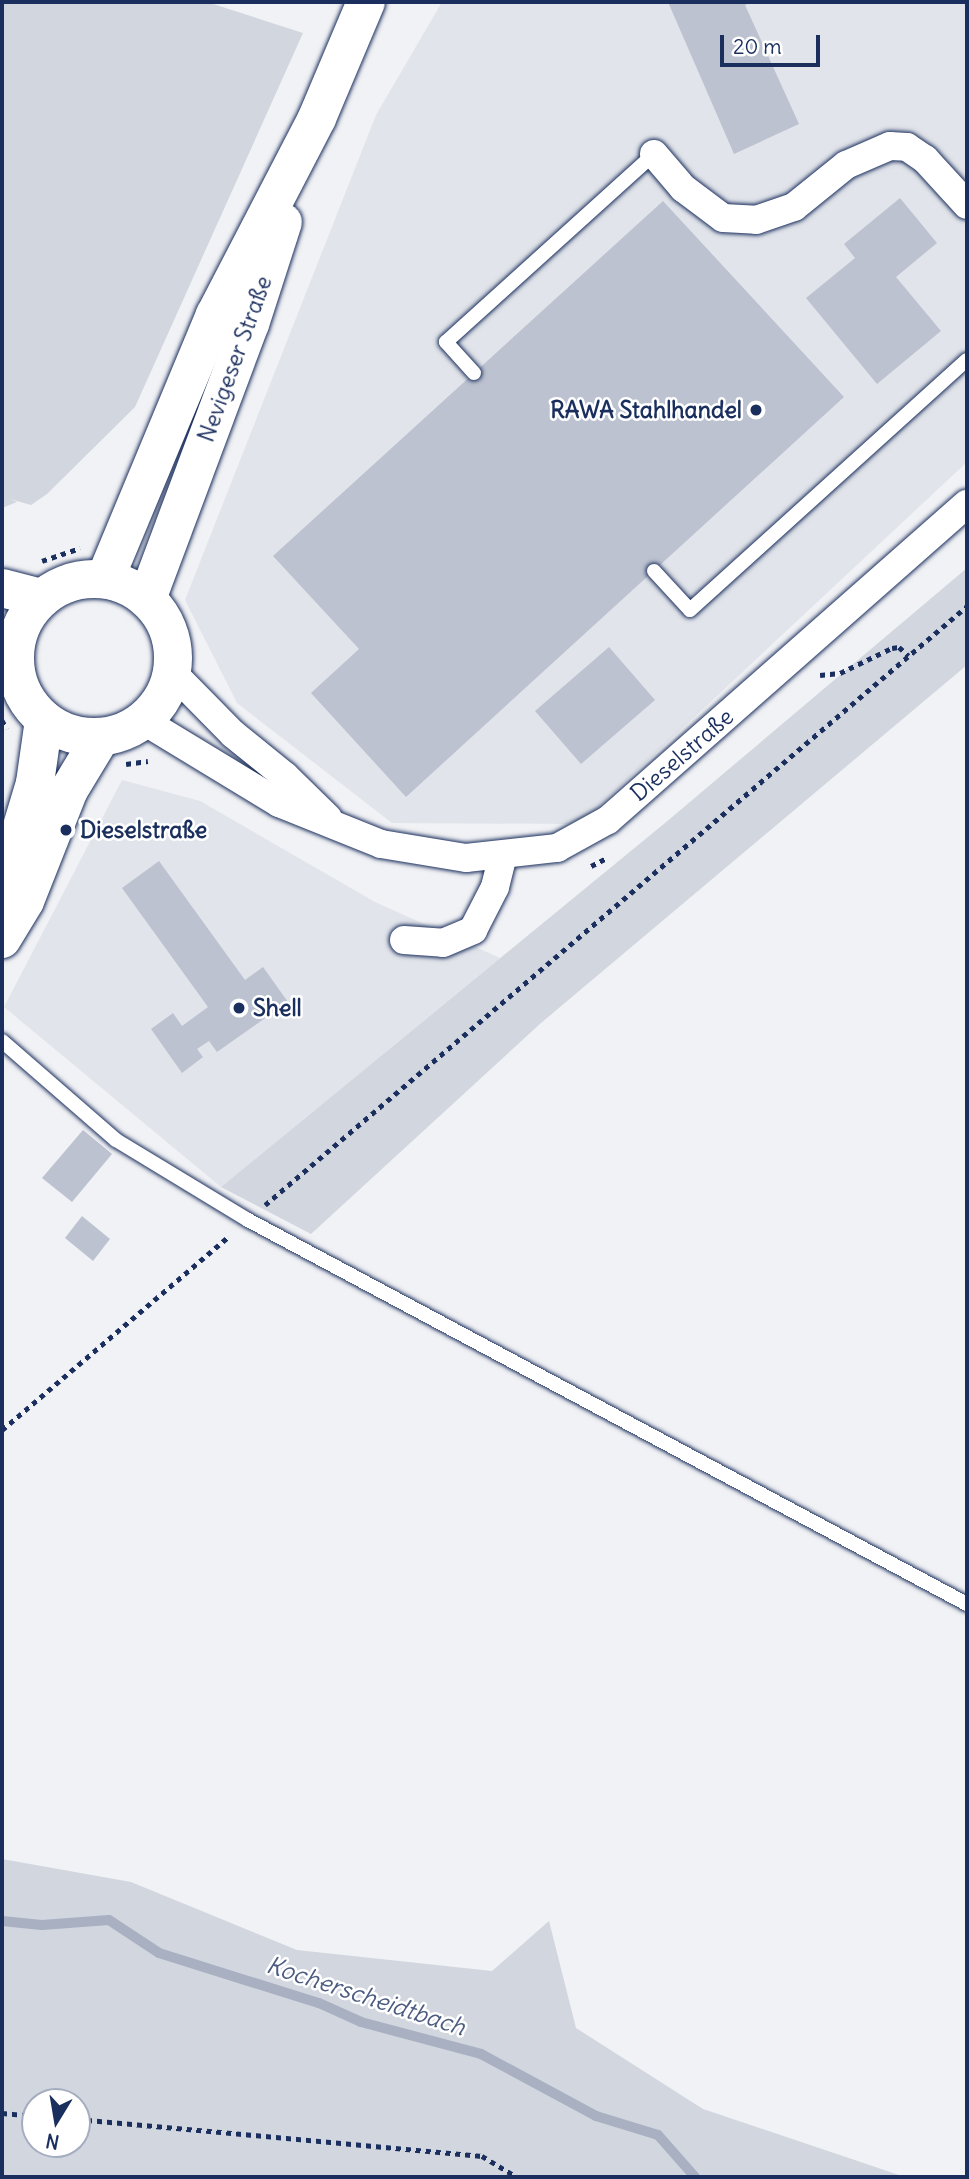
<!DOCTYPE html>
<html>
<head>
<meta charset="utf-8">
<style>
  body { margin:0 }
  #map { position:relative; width:969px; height:2179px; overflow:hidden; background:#f1f2f5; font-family:Delius,sans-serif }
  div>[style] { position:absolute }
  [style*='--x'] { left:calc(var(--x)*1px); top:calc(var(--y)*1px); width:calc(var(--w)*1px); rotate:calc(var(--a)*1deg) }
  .built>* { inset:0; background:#e1e4ea }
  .green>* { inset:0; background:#d2d6df }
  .stream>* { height:10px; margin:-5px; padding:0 5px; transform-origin:5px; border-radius:5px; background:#a8b0c2 }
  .building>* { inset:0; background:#bcc2d0 }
  .path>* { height:4.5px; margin-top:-2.25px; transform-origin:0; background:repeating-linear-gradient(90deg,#1b2f5e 0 5px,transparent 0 10px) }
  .roads { filter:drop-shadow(0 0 2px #1b2f5e) drop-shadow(0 0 2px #1b2f5e) }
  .service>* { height:14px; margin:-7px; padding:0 7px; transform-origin:7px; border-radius:7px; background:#fff }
  .minor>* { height:28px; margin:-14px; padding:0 14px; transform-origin:14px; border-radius:14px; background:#fff }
  .secondary>* { height:38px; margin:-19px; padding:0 19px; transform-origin:19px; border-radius:19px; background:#fff }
  .secondary>.ring { margin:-19px; padding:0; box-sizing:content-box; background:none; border:38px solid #fff; border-radius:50% }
  .dots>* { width:19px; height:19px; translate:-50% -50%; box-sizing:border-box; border:4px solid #fff; border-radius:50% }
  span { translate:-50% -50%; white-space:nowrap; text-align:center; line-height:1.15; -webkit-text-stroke:5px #fff; paint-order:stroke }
  .street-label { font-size:23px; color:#1b2f5e }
  .poi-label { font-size:23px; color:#1b2f5e; font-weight:700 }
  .right { translate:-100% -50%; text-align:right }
  .left { translate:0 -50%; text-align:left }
  .water-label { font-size:24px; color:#4c5c81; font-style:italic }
  .frame { position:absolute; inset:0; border:4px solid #1b2f5e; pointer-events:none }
  .north { position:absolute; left:21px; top:2088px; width:70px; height:70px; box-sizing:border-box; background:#fff; border:2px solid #a4acbf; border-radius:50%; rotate:191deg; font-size:19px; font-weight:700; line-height:28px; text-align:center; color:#1b2f5e }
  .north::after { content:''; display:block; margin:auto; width:24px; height:32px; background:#1b2f5e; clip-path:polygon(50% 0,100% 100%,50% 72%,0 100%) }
  .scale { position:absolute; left:720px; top:35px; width:100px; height:32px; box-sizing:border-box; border:4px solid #1b2f5e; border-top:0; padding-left:9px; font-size:21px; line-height:24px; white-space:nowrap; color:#1b2f5e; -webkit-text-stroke:5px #fff; paint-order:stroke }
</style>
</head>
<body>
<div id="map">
  <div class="built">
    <i style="clip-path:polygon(442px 2px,967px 2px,967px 462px,580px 824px,392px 823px,237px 703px,185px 600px,376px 115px)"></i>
    <i style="clip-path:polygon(122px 780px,200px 801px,375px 902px,500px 958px,221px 1187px,4px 1007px)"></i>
  </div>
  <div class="green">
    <i style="clip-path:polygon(2px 2px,207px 2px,303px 33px,135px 407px,47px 494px,31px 505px,10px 499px,17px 502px,2px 508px)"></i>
    <i style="clip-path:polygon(967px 568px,967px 665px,541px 1023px,311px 1234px,221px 1187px,665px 823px)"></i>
    <i style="clip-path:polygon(evenodd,2px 1859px,131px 1882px,297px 1950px,492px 1971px,549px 1921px,576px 2028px,703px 2109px,905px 2177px,2px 2177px,2px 1859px,77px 2102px,77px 2144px,35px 2144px,35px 2102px,77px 2102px)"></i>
  </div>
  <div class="stream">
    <i style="--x:2;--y:1921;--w:40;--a:5.7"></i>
    <i style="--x:42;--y:1925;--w:67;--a:-4.3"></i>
    <i style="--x:109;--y:1920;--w:60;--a:33.4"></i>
    <i style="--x:159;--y:1953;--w:168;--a:17.4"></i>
    <i style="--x:319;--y:2003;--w:46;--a:24.3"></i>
    <i style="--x:361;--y:2022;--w:124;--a:14.9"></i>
    <i style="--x:481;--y:2054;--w:131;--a:28.3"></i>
    <i style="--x:596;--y:2116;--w:65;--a:17"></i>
    <i style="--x:658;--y:2135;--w:56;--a:48.6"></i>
  </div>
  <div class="building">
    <i style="clip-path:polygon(668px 2px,753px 2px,745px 5px,799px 124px,734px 154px)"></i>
    <i style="clip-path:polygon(900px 198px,937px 243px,896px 277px,941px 331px,877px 384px,806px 298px,855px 258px,844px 244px)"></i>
    <i style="clip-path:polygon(663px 201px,844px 397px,406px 797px,311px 693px,359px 649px,273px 556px)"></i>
    <i style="clip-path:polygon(609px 647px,655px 700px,581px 764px,535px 711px)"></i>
    <i style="clip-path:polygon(159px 861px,245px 980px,263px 967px,288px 1002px,217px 1052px,209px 1041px,197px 1049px,203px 1057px,182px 1073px,151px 1029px,173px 1013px,182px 1026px,208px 1007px,122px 888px)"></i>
    <i style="clip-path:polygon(83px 1130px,112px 1154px,72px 1202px,42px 1178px)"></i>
    <i style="clip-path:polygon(82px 1216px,110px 1239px,93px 1261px,65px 1238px)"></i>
  </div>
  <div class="path">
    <i style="--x:42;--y:561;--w:40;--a:-18.9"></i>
    <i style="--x:820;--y:675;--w:20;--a:-6"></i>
    <i style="--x:840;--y:673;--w:58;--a:-25.7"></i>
    <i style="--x:892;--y:648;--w:7;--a:-8"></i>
    <i style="--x:899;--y:647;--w:13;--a:42"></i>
    <i style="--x:2;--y:720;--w:10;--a:61"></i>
    <i style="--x:126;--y:764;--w:22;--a:-8"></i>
    <i style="--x:591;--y:866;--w:18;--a:-27"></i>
    <i style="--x:265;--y:1205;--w:923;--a:-40.47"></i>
    <i style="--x:2;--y:1430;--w:299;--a:-40.5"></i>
    <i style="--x:2;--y:2113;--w:33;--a:5"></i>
    <i style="--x:77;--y:2119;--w:407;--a:5.2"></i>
    <i style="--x:482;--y:2156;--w:41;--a:31"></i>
  </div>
  <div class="roads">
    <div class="service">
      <i style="--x:474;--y:373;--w:42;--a:-132.1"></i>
      <i style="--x:446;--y:342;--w:280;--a:-42.1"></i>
      <i style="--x:654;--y:571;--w:53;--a:47.3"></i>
      <i style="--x:690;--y:610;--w:373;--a:-42.1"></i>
      <i style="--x:2;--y:1041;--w:151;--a:41"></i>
      <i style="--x:116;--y:1140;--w:154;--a:31.2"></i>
      <i style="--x:248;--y:1220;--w:815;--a:28.11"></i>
    </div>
    <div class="minor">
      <i style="--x:654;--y:154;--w:45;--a:49.5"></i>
      <i style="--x:683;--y:188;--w:50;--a:36.9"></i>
      <i style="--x:723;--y:218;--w:33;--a:3"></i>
      <i style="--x:756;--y:220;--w:40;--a:-18.9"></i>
      <i style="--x:794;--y:207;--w:67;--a:-38.9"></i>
      <i style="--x:846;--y:165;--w:48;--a:-23.4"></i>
      <i style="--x:890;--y:146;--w:17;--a:3"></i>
      <i style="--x:907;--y:147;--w:22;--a:34"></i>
      <i style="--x:925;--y:159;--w:62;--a:47.6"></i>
      <i style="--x:172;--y:672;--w:87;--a:45.5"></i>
      <i style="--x:233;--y:734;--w:67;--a:38.9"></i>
      <i style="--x:285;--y:776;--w:60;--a:44.3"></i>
      <i style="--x:144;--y:721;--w:158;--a:31.3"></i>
      <i style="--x:279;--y:803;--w:110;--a:21.9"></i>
      <i style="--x:381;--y:844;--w:86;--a:9.4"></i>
      <i style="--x:466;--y:858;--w:92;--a:-6.3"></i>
      <i style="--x:557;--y:848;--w:58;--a:-28.8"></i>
      <i style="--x:608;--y:820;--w:478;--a:-41.4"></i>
      <i style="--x:404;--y:940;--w:39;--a:4"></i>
      <i style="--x:443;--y:943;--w:33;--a:-23"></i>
      <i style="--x:473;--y:930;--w:48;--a:-62.9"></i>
      <i style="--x:495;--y:887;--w:30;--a:-76"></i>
    </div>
    <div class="secondary">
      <i class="ring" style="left:15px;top:579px;width:120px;height:120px"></i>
      <i style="--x:105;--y:579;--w:286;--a:-67.4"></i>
      <i style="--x:215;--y:315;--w:222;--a:-62.6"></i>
      <i style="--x:317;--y:118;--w:126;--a:-67.1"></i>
      <i style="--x:2;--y:588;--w:40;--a:14.4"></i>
      <i style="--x:147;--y:599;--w:294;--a:-69.5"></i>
      <i style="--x:250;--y:324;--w:107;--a:-72.1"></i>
      <i style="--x:2;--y:893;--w:115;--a:-73.3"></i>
      <i style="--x:35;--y:783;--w:64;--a:-81.9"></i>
      <i style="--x:2;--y:939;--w:44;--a:-58.8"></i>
      <i style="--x:25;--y:901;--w:119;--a:-68.4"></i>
      <i style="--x:69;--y:790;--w:62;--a:-58.9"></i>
    </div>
  </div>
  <div class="dots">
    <i style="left:756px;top:410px;background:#1b2f5e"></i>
    <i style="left:66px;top:830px;background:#1b2f5e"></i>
    <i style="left:239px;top:1008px;background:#1b2f5e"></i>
  </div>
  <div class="street-label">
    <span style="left:235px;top:359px;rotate:-70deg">Nevigeser Straße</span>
    <span style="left:682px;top:755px;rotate:-41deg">Dieselstraße</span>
  </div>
  <div class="poi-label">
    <span class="right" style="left:742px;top:410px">RAWA Stahlhandel</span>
    <span class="left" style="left:80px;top:830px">Dieselstraße</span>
    <span class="left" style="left:253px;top:1008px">Shell</span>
  </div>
  <div class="water-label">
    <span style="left:366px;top:1996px;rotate:18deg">Kocherscheidtbach</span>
  </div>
  <div class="frame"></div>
  <div class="north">N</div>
  <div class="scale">20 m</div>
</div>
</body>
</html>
